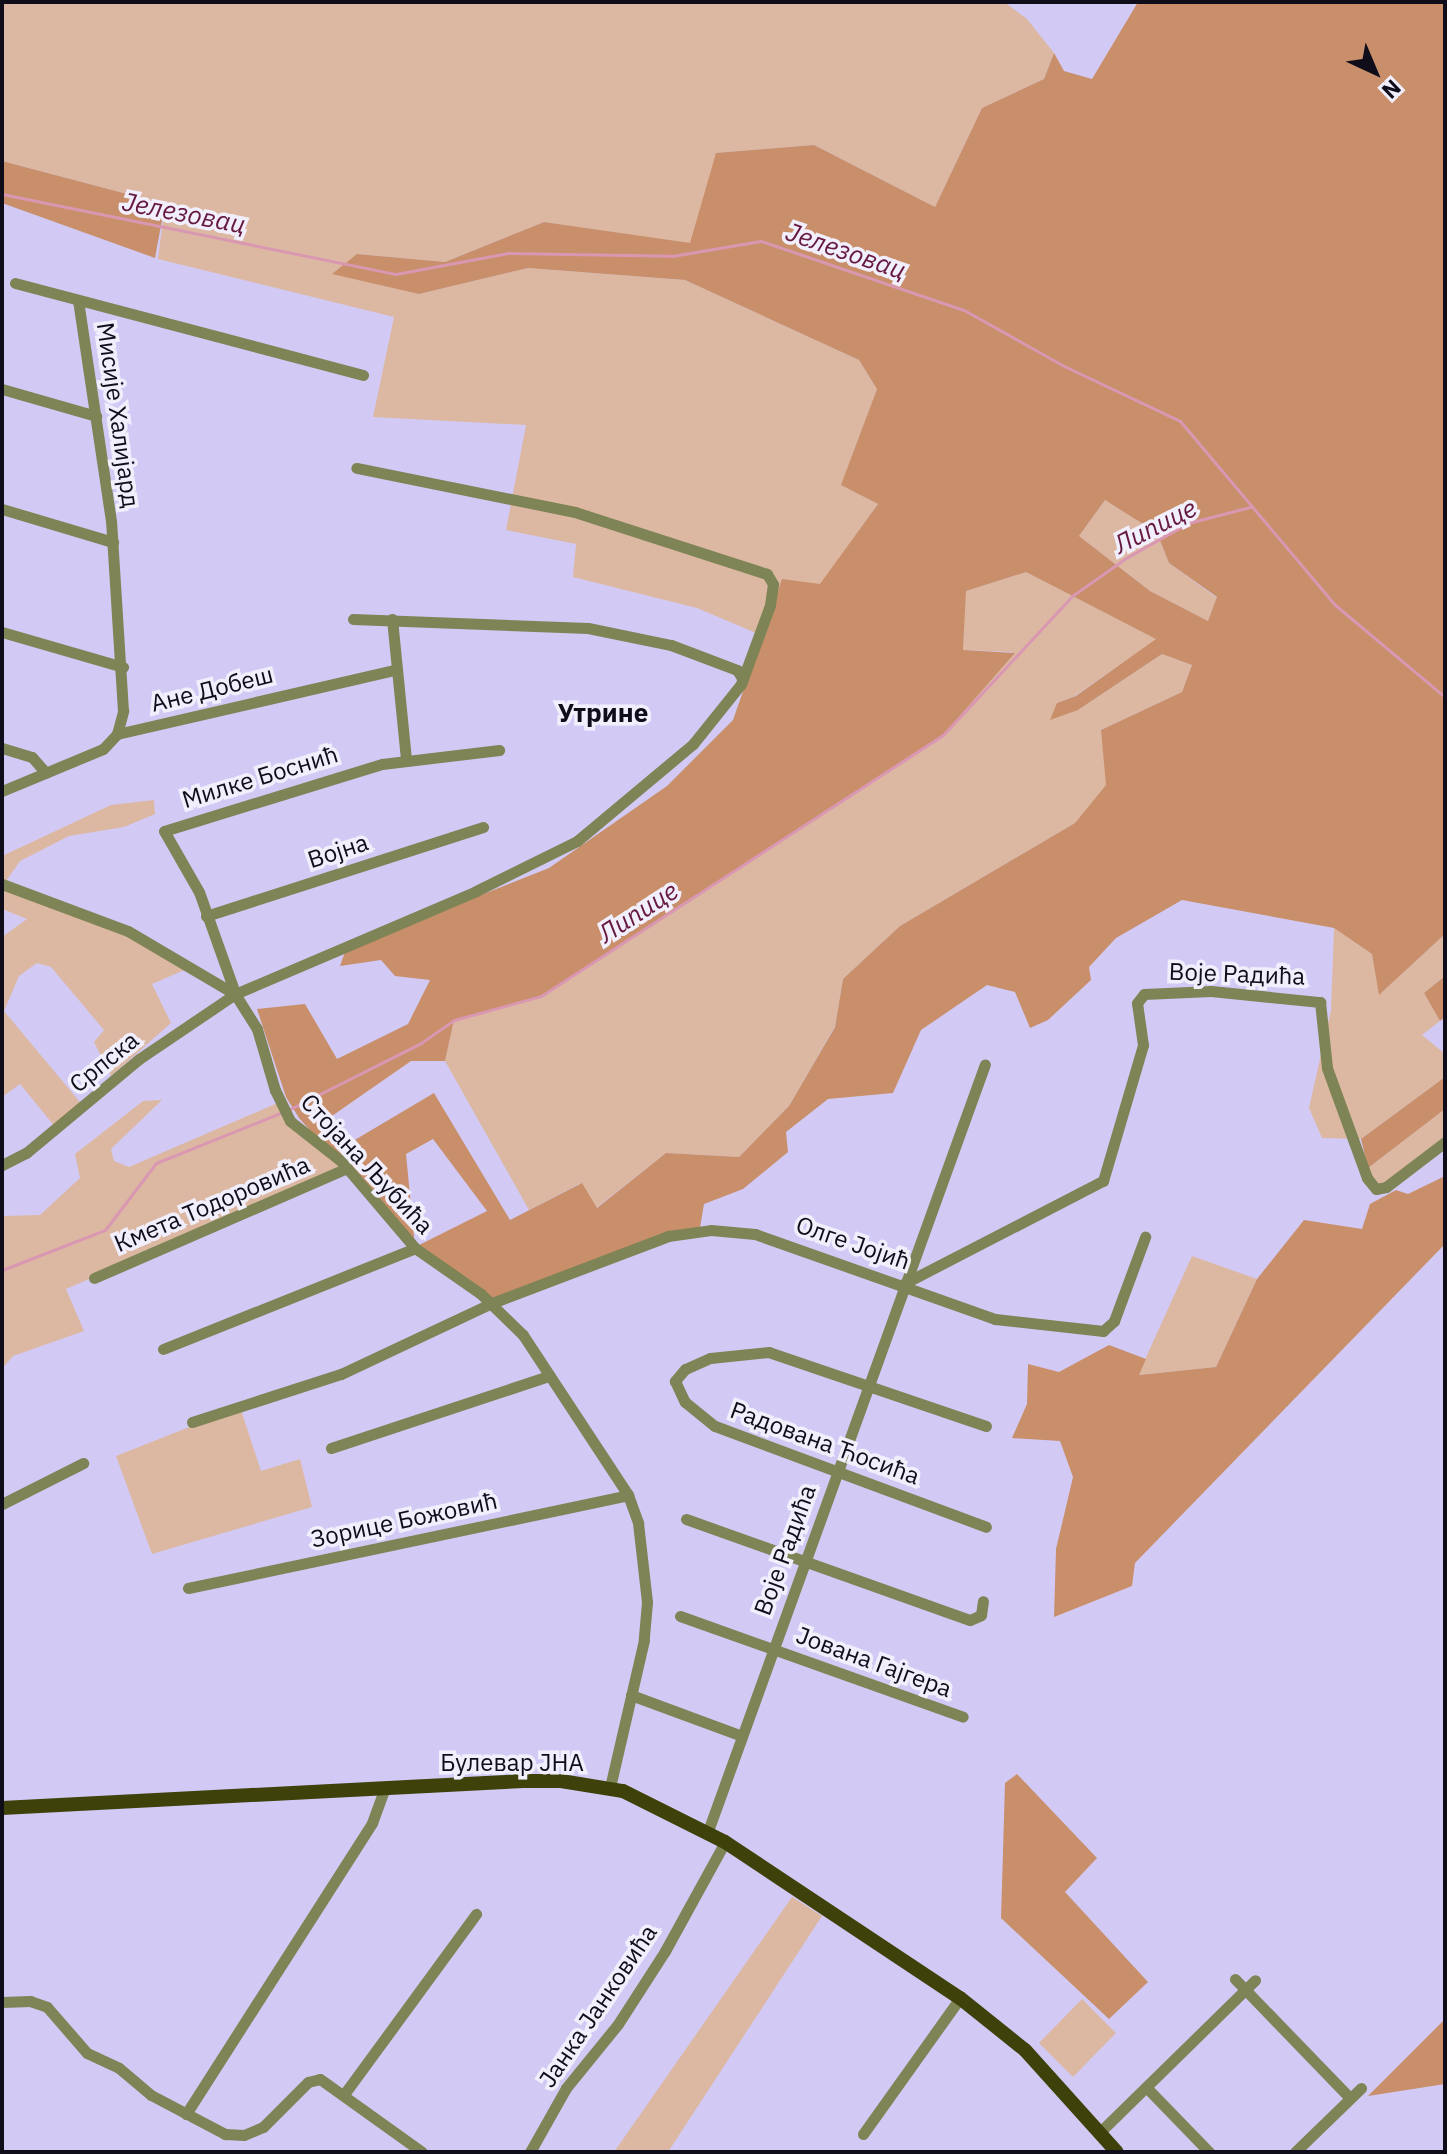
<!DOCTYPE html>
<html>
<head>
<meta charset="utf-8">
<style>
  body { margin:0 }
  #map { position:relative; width:1447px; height:2154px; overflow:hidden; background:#d2caf5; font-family:"IBM Plex Sans",sans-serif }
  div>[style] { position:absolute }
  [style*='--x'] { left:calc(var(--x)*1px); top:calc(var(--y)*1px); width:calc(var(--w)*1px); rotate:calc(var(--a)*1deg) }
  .green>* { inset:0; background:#dcb8a2 }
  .forest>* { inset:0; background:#c88f6a }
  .stream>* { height:3px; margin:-1.5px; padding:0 1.5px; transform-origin:1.5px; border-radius:1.5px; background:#da97b2 }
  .minor>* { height:11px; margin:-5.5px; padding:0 5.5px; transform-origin:5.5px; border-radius:5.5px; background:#7e8456 }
  .major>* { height:14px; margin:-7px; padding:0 7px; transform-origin:7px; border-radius:7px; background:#3e420a }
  span { translate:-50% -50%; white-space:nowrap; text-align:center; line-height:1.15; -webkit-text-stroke:7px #f2effd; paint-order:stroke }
  .street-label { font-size:24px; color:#100d1b }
  .water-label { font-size:26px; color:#661940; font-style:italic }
  .neighbourhood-label { font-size:26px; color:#100d1b; font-weight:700 }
  .frame { position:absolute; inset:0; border:4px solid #100d1b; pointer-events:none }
  .north { position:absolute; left:1335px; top:32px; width:80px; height:80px; -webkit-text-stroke:6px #f2effd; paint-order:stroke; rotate:136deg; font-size:22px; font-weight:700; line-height:32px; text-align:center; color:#100d1b }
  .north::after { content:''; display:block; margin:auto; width:28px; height:36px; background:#100d1b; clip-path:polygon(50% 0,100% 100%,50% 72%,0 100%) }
</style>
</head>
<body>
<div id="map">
  <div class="green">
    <i style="clip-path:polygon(2px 2px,1004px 2px,1027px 19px,1054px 53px,1044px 79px,982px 108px,935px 207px,814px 145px,717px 153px,691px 244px,544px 222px,445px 262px,357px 254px,419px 294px,528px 268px,685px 280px,859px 360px,877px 389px,842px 485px,878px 504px,820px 585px,763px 636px,697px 608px,573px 577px,576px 544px,506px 530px,526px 425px,373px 417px,394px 317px,158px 259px,165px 204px,2px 161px)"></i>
    <i style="clip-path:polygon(1105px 500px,1157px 533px,1169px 563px,1217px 598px,1208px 621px,1150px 591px,1079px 536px)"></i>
    <i style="clip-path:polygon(1026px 572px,1157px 639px,1075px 696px,1057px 703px,1078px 710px,1162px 654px,1192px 665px,1182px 692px,1101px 730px,1107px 785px,1075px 823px,900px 926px,843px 979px,835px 1026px,789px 1106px,739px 1157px,666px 1153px,596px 1208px,581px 1183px,529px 1210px,445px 1061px,454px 1020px,541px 996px,1013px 652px,963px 650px,965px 591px)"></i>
    <i style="clip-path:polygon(154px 800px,155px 814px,124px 827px,69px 836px,20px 861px,4px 884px,89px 917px,189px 968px,152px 984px,171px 1023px,111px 1076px,94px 1042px,104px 1030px,51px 967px,37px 963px,19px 976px,4px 1011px,84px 1107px,56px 1128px,20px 1084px,2px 1097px,2px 937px,27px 919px,2px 909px,2px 856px,111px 805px)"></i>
    <i style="clip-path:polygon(1334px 928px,1372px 954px,1380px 994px,1445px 934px,1445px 976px,1424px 993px,1440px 1021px,1422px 1035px,1445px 1054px,1445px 1077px,1361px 1139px,1322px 1138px,1309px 1108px,1331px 1010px)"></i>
    <i style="clip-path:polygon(162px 1100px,111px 1149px,114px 1161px,129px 1167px,280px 1102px,287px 1117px,347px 1168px,66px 1289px,84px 1331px,13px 1356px,2px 1369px,2px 1216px,40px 1215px,80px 1178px,75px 1154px,143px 1101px)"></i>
    <i style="clip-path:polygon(1445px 1109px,1445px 1143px,1382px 1185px,1371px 1182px,1368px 1168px)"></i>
    <i style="clip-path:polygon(1192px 1256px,1257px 1279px,1216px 1367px,1138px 1375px)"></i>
    <i style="clip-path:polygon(240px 1407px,261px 1471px,300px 1459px,312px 1507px,152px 1554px,116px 1456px)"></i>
    <i style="clip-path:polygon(792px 1897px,822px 1916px,668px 2152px,614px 2152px)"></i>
    <i style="clip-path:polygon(1082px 1999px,1116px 2033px,1073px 2077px,1039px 2043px)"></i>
  </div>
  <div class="forest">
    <i style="clip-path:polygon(evenodd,1138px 2px,1445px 2px,1445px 934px,1379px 995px,1372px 954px,1334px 928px,1182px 900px,1116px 938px,1089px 967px,1091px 980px,1048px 1020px,1030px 1028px,1015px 992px,987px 985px,921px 1030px,893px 1093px,828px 1099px,786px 1132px,788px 1152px,743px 1189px,704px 1204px,700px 1228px,641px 1243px,492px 1303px,415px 1248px,299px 1118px,286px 1097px,257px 1009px,305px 1004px,337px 1059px,408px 1024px,430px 980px,395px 976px,381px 960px,340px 966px,346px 949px,549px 868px,667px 786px,733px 720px,782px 579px,820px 584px,878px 504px,841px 485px,877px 389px,859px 360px,685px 280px,528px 268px,419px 294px,332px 274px,357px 254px,445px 262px,544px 222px,690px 243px,716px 153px,814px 145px,935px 207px,982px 108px,1044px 79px,1054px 53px,1064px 71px,1092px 79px,1138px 2px,1105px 500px,1157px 533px,1169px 563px,1217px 597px,1208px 621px,1150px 591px,1079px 536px,1105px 500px,1138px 2px,1026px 572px,1156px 639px,1076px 696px,1057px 703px,1050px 720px,1078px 710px,1162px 654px,1192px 665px,1182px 692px,1101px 730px,1106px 785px,1075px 823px,900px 926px,843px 979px,835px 1027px,789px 1106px,739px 1157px,666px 1153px,597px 1208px,582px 1183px,510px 1220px,434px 1093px,353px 1141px,329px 1118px,411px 1061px,445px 1061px,454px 1020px,541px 996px,943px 735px,1015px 653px,963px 650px,966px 591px,1026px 572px,1138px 2px,433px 1139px,487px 1211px,415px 1247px,406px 1154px,433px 1139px)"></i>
    <i style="clip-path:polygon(2px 161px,165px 204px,155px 258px,2px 203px)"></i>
    <i style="clip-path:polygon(1445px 976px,1445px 1017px,1440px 1021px,1424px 993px)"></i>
    <i style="clip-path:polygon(1445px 1077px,1445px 1109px,1368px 1168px,1361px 1139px)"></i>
    <i style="clip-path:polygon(1445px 1176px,1445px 1244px,1135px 1563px,1132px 1586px,1054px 1617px,1056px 1549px,1073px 1477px,1060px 1441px,1012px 1438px,1027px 1404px,1028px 1364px,1059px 1372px,1109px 1345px,1146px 1359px,1139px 1375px,1216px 1367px,1257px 1279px,1304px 1220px,1362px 1229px,1370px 1204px,1396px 1190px,1408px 1194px)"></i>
    <i style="clip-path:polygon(1017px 1774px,1097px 1858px,1065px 1892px,1148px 1982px,1109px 2019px,1001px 1918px,1005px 1783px)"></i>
    <i style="clip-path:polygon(1445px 2019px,1445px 2084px,1368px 2096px)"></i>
  </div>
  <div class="stream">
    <i style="--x:2;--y:194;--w:402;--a:11.5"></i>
    <i style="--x:396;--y:274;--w:114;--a:-10.6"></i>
    <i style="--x:508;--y:253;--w:164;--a:1"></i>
    <i style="--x:672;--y:256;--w:90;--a:-9.6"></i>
    <i style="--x:761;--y:241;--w:214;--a:18.8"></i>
    <i style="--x:964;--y:310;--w:112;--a:29.3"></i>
    <i style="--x:1062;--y:365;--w:131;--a:25.4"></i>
    <i style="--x:1180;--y:421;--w:239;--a:49.9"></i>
    <i style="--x:1334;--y:604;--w:145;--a:40"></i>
    <i style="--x:290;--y:1109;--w:147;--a:-26.7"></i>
    <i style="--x:421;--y:1043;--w:40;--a:-34.9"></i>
    <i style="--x:454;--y:1020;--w:90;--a:-15.4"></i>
    <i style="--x:541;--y:996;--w:479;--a:-33"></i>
    <i style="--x:943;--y:735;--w:190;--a:-47.1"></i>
    <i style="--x:1072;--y:596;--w:66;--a:-35.1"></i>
    <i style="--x:1126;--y:558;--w:71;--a:-29.4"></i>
    <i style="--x:1188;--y:523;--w:64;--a:-14.5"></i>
    <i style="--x:2;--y:1270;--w:110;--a:-21.2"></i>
    <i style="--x:105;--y:1230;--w:84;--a:-52.7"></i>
    <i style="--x:156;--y:1163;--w:137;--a:-21.9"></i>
  </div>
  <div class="minor">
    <i style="--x:15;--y:283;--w:360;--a:14.8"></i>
    <i style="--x:2;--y:389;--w:98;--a:16"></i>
    <i style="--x:2;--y:509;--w:116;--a:16.6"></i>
    <i style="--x:353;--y:619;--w:235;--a:2.2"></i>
    <i style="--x:588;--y:628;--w:85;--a:11.6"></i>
    <i style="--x:671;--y:645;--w:71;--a:20.7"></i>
    <i style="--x:737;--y:670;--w:9;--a:58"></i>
    <i style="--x:392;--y:619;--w:141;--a:84.3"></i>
    <i style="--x:2;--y:632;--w:126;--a:16.1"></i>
    <i style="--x:117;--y:734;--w:285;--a:-13"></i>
    <i style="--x:2;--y:748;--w:31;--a:17"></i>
    <i style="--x:32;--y:757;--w:21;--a:49"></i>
    <i style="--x:2;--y:791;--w:109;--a:-22.6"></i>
    <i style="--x:103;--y:749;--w:21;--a:-47"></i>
    <i style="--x:117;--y:734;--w:24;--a:-75"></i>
    <i style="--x:123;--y:711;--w:190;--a:-93.6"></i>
    <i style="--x:111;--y:521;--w:223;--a:-98.5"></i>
    <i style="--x:2;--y:884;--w:134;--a:20.5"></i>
    <i style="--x:128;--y:931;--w:124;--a:30.5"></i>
    <i style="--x:235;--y:994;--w:41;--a:57.8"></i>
    <i style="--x:257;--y:1029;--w:64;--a:73.6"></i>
    <i style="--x:275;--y:1090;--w:34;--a:64"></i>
    <i style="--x:290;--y:1121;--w:65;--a:38.1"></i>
    <i style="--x:341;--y:1161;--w:114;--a:49.6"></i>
    <i style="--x:415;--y:1248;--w:80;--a:34.9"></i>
    <i style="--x:481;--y:1294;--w:59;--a:44.3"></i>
    <i style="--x:523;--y:1335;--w:191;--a:56.7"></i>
    <i style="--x:628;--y:1495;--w:30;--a:70"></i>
    <i style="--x:638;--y:1523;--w:80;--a:83.5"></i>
    <i style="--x:647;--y:1602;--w:38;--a:95"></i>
    <i style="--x:644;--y:1640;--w:151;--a:103"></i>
    <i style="--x:206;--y:916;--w:291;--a:-17.8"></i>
    <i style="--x:235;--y:993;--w:107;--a:-109.6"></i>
    <i style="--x:199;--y:892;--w:70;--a:-119.8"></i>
    <i style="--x:164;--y:831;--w:228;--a:-17.1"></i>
    <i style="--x:382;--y:764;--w:118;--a:-6.8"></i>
    <i style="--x:2;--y:1165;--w:27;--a:-27"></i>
    <i style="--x:26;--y:1153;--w:147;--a:-39.8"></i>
    <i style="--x:139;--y:1059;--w:116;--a:-34.1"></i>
    <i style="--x:235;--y:994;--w:262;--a:-23.1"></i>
    <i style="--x:476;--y:891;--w:113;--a:-26.3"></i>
    <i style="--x:577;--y:841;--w:151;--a:-39.9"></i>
    <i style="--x:693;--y:744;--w:77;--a:-51.3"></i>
    <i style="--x:741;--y:684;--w:84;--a:-69.8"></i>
    <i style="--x:770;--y:605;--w:21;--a:-82"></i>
    <i style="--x:773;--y:584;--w:12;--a:-121"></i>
    <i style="--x:767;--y:574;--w:202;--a:-162.1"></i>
    <i style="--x:575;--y:512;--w:223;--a:-168.6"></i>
    <i style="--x:94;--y:1278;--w:276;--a:-23.5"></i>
    <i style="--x:905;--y:1283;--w:223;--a:-27.3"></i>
    <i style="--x:1103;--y:1181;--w:142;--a:-73.6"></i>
    <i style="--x:1143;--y:1045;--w:42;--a:-98.1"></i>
    <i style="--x:1137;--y:1003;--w:11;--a:-52"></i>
    <i style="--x:1144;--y:994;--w:67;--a:-2.6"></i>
    <i style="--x:1211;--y:991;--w:110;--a:5.8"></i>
    <i style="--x:1320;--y:1002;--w:66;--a:83.9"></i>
    <i style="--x:1327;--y:1068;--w:117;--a:70"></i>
    <i style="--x:1367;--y:1178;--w:14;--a:51"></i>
    <i style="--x:1376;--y:1189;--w:10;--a:-11"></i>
    <i style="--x:1386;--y:1187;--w:74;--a:-37.3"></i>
    <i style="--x:163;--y:1349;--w:271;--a:-21.8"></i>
    <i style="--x:192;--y:1422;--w:157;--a:-17.9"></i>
    <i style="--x:341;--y:1374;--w:167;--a:-25.2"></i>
    <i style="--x:492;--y:1303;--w:188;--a:-20.8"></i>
    <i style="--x:668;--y:1236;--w:43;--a:-7.9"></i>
    <i style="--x:711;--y:1230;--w:44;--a:5.2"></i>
    <i style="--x:755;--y:1234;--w:255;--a:19.5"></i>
    <i style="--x:995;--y:1319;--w:109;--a:6.3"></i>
    <i style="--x:1103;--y:1331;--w:15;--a:-42"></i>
    <i style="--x:1114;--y:1321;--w:90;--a:-69.7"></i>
    <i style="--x:986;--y:1426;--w:229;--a:-161.2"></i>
    <i style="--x:769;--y:1352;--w:59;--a:174.2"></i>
    <i style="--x:710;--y:1358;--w:27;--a:156"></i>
    <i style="--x:685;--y:1369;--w:16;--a:130"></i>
    <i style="--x:675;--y:1381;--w:23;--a:65"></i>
    <i style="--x:685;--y:1402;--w:38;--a:39"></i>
    <i style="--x:715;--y:1426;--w:289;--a:20.4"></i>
    <i style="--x:331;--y:1448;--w:230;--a:-18.3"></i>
    <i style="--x:2;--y:1504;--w:91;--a:-26.8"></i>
    <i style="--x:686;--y:1519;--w:301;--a:19.6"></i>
    <i style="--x:970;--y:1620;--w:12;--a:-24"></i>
    <i style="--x:981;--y:1615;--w:14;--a:-82"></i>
    <i style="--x:188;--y:1588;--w:450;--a:-11.9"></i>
    <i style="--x:680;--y:1616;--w:300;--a:19.6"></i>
    <i style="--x:631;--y:1695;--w:118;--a:20.3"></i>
    <i style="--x:708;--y:1831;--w:815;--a:-70.14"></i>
    <i style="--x:1235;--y:1979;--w:165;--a:46"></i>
    <i style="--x:2;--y:2002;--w:28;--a:-2"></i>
    <i style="--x:30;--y:2001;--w:18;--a:19"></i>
    <i style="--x:47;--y:2007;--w:61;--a:49"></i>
    <i style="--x:87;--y:2053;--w:35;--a:25"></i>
    <i style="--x:119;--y:2068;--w:42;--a:40.2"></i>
    <i style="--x:151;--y:2095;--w:84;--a:27.8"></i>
    <i style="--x:225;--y:2134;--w:19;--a:3"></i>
    <i style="--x:244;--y:2135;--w:21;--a:-23"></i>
    <i style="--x:263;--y:2127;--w:64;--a:-45"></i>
    <i style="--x:308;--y:2082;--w:12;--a:-14"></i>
    <i style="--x:320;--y:2079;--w:125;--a:35.6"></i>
    <i style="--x:1146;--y:2087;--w:91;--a:45.9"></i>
    <i style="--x:345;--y:2093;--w:222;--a:-53.8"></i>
    <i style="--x:186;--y:2114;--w:345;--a:-57.4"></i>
    <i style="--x:372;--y:1823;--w:38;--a:-70"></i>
    <i style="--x:1100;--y:2132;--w:217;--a:-44.4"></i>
    <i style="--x:863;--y:2134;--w:167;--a:-54.5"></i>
    <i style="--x:530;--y:2152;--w:73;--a:-60.6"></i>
    <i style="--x:566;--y:2088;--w:82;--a:-50.9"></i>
    <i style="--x:618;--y:2024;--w:87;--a:-57.2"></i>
    <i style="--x:665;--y:1951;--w:124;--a:-61.2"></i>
    <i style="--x:1295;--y:2152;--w:92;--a:-44.1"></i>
  </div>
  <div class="major">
    <i style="--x:2;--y:1808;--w:522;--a:-2.97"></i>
    <i style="--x:523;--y:1781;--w:38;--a:0"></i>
    <i style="--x:561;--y:1781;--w:63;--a:9.2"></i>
    <i style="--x:623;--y:1791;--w:114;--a:26.6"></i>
    <i style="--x:725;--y:1842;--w:282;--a:33.6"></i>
    <i style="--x:960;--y:1998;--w:83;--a:38.7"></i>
    <i style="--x:1025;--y:2050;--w:137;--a:48"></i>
  </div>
  <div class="street-label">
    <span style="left:118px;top:415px;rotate:82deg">Мисије Халијард</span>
    <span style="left:212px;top:689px;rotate:-14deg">Ане Добеш</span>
    <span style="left:260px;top:777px;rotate:-17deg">Милке Боснић</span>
    <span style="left:338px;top:851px;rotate:-18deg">Војна</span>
    <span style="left:1237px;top:974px;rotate:2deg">Воје Радића</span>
    <span style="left:104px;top:1062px;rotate:-39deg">Српска</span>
    <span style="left:367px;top:1164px;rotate:47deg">Стојана Љубића</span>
    <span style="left:212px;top:1204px;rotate:-23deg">Кмета Тодоровића</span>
    <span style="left:853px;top:1243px;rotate:19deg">Олге Јојић</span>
    <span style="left:825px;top:1443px;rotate:20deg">Радована Ћосића</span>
    <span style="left:404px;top:1520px;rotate:-12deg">Зорице Божовић</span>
    <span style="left:785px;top:1550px;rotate:-70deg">Воје Радића</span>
    <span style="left:874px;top:1662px;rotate:20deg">Јована Гајгера</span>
    <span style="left:512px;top:1763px">Булевар ЈНА</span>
    <span style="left:598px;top:2006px;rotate:-56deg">Јанка Јанковића</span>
  </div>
  <div class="water-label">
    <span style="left:184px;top:213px;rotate:11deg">Јелезовац</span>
    <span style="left:846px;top:251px;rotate:19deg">Јелезовац</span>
    <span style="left:1155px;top:526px;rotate:-27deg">Липице</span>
    <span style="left:638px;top:912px;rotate:-33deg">Липице</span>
  </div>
  <div class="neighbourhood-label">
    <span style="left:603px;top:713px">Утрине</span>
  </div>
  <div class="frame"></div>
  <div class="north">N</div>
</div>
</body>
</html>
